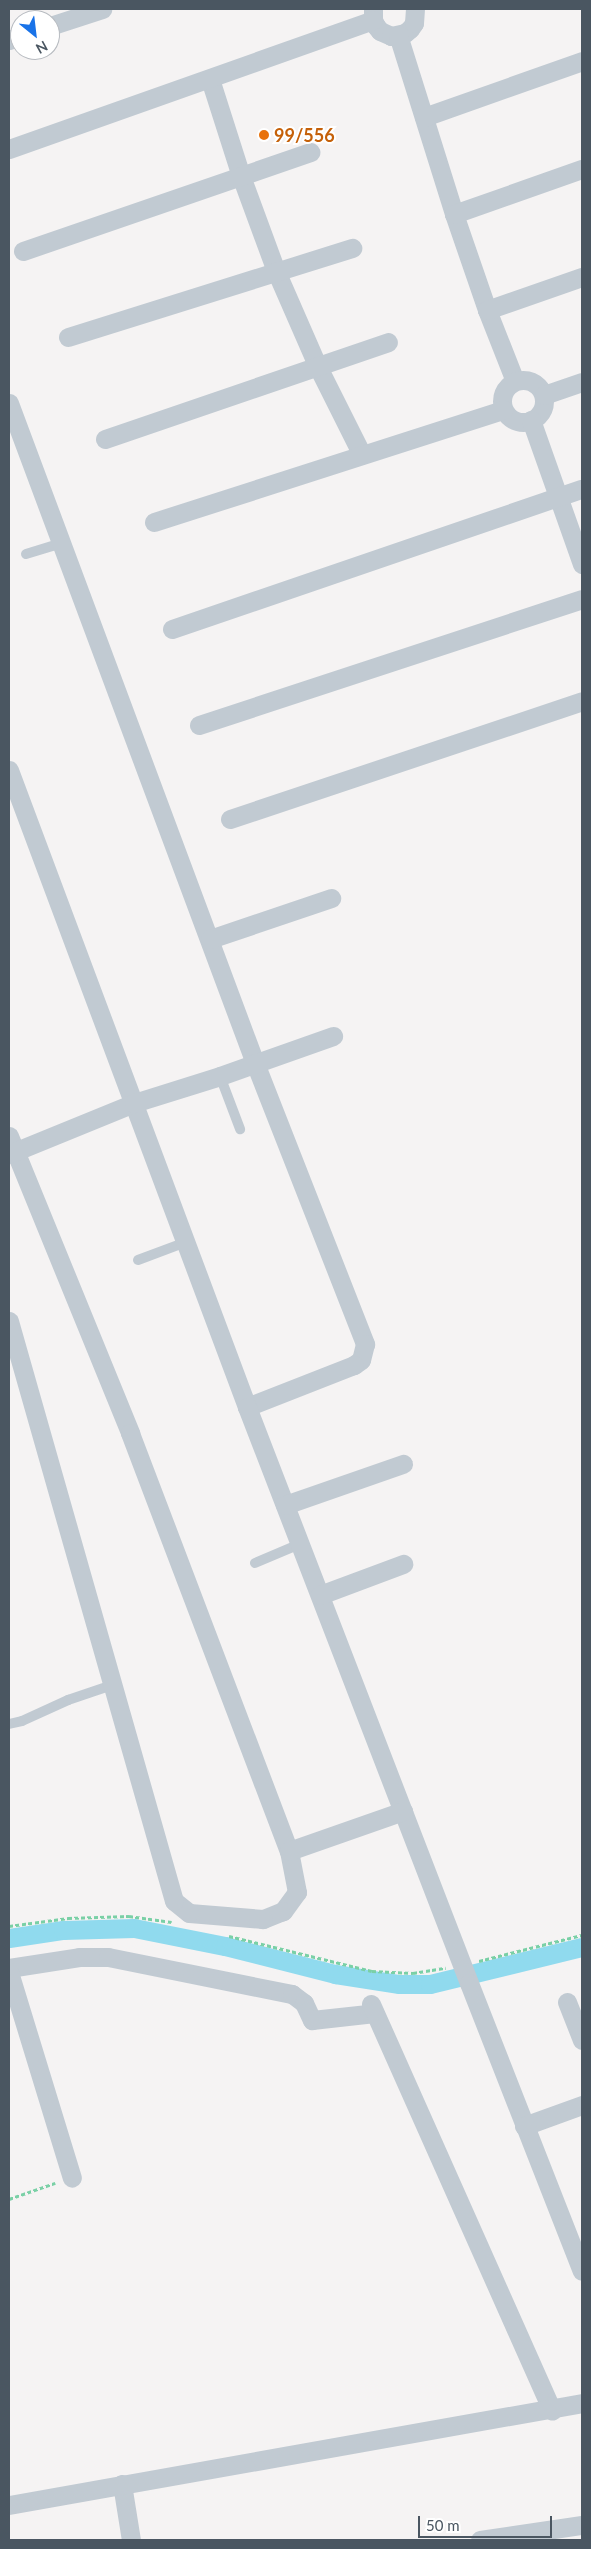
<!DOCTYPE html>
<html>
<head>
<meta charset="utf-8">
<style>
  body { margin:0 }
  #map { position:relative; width:591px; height:2549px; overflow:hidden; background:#f5f3f3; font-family:Lato,sans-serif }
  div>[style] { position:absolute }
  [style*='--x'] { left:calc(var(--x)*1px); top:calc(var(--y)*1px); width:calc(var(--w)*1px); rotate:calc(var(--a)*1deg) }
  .canal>* { height:19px; margin:-9.5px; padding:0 9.5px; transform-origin:9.5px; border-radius:9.5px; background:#90daee }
  .path>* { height:3px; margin-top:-1.5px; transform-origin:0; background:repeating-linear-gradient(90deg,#7ad0a6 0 4px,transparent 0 6.5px) }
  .service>* { height:10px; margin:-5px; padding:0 5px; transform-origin:5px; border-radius:5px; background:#c1cad2 }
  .minor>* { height:19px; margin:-9.5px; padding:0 9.5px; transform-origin:9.5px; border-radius:9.5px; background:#c1cad2 }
  .minor>.ring { margin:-9.5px; padding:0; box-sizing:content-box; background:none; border:19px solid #c1cad2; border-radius:50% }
  .dots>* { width:14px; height:14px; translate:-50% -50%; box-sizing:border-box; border:2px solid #fff; border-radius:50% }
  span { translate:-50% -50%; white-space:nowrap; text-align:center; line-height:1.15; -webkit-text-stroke:4px #fff; paint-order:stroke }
  .food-label { font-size:18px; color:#c56008; font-weight:700 }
  .left { translate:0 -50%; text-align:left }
  .frame { position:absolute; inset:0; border:10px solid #4a5661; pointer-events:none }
  .north { position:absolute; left:10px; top:10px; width:50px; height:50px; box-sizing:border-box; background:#fff; border:1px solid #b7bbc0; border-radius:50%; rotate:151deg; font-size:14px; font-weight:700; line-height:20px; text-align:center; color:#4a5661 }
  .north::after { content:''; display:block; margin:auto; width:18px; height:22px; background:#1a73e8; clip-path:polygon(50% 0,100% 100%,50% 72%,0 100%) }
  .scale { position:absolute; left:418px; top:2516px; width:134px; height:22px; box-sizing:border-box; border:2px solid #4a5661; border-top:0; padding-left:6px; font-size:15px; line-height:18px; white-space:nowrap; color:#4a5661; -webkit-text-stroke:4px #fff; paint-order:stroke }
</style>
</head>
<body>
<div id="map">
  <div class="canal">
    <i style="--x:9;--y:1938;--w:55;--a:-8.4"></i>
    <i style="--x:63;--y:1930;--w:71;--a:-1.6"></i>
    <i style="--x:134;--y:1928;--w:93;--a:11.2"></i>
    <i style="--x:225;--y:1946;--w:114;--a:14.3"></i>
    <i style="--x:335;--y:1974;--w:65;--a:8.9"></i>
    <i style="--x:399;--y:1984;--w:31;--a:0"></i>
    <i style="--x:430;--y:1984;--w:156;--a:-13.7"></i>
  </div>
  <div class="path">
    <i style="--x:9;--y:1926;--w:60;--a:-7.7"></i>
    <i style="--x:68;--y:1918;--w:61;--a:-1.9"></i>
    <i style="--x:129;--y:1916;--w:43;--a:7.9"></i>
    <i style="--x:229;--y:1936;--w:147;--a:13.8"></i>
    <i style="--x:372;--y:1971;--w:41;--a:2.8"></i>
    <i style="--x:413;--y:1973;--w:33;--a:-9"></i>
    <i style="--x:479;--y:1961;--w:106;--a:-14.2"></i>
    <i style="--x:9;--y:2199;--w:49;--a:-19.2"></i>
  </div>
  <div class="service">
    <i style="--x:26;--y:554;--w:38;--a:-17"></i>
    <i style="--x:220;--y:1076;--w:57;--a:69.3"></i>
    <i style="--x:138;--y:1260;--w:51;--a:-20.6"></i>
    <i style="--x:255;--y:1563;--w:49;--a:-22.9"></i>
    <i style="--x:9;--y:1724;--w:13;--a:-13"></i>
    <i style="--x:22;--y:1721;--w:51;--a:-24.5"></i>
    <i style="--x:68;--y:1700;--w:46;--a:-18.8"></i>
  </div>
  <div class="minor">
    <i style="--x:373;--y:9;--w:11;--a:90"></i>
    <i style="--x:373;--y:20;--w:7;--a:63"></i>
    <i style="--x:376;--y:26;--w:6;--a:51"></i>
    <i style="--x:380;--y:31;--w:12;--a:24"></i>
    <i style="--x:391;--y:36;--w:14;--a:-12"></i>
    <i style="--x:405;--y:33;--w:6;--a:-39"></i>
    <i style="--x:410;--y:29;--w:7;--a:-56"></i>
    <i style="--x:414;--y:23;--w:14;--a:-86"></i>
    <i style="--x:50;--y:26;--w:55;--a:-18.1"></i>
    <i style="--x:398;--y:35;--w:188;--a:72.6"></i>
    <i style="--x:454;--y:214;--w:102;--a:71"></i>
    <i style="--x:487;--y:310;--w:76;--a:68.5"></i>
    <i style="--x:9;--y:40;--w:12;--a:-20"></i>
    <i style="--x:210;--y:79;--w:102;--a:72.3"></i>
    <i style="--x:241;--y:176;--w:101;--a:69.8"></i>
    <i style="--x:276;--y:271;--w:105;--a:66.4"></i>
    <i style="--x:318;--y:367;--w:98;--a:63.4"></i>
    <i style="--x:424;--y:117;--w:168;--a:-19.5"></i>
    <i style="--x:9;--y:149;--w:386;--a:-19.5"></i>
    <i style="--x:454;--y:214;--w:136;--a:-19.4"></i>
    <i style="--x:23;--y:251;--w:304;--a:-19"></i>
    <i style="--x:487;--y:310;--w:101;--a:-19.2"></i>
    <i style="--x:68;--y:337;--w:298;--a:-17.4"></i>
    <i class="ring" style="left:502px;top:380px;width:23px;height:23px"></i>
    <i style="--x:544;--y:395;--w:40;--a:-18.9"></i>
    <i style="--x:9;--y:403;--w:704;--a:69.56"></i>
    <i style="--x:255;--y:1063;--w:302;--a:68.6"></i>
    <i style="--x:365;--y:1344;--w:16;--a:104"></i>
    <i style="--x:361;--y:1360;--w:9;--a:144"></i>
    <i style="--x:354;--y:1365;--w:115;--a:158.6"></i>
    <i style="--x:531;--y:420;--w:153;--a:70.5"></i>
    <i style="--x:105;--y:439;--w:299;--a:-18.9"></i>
    <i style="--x:154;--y:522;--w:367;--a:-17.8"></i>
    <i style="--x:172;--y:629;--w:433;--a:-18.9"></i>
    <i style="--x:199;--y:725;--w:403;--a:-18.2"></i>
    <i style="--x:9;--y:770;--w:680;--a:69.51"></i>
    <i style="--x:247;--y:1407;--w:617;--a:68.92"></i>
    <i style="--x:469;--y:1983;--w:309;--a:68.6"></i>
    <i style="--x:230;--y:819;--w:371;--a:-18.5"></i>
    <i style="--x:210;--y:939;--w:128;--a:-18.7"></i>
    <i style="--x:9;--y:1136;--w:321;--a:67.8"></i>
    <i style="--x:130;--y:1433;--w:447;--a:69.2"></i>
    <i style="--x:289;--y:1851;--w:42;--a:79"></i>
    <i style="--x:297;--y:1892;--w:24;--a:126"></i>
    <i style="--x:283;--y:1911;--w:22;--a:158"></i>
    <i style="--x:263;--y:1919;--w:74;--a:-175.4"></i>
    <i style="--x:189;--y:1913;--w:19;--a:-141"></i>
    <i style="--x:174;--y:1901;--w:603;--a:-105.88"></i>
    <i style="--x:9;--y:1154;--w:135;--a:-22.2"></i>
    <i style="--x:134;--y:1103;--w:90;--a:-17.4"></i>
    <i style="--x:220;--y:1076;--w:120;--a:-19.5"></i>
    <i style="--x:285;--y:1505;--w:125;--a:-19.2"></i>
    <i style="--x:320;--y:1595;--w:89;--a:-20.5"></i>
    <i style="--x:289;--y:1851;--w:121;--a:-19.3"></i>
    <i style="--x:9;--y:1968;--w:71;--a:-8.9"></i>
    <i style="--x:79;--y:1957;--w:29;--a:0"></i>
    <i style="--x:108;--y:1957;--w:188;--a:11.4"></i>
    <i style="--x:292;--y:1994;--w:15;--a:37"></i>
    <i style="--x:304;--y:2003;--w:19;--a:65"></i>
    <i style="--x:312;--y:2020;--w:63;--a:-6.3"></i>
    <i style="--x:9;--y:1972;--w:215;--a:73"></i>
    <i style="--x:567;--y:2002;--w:41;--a:68.5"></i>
    <i style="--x:371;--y:2004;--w:445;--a:66"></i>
    <i style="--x:524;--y:2126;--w:62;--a:-19.9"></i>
    <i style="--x:122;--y:2484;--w:57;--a:80.9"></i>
    <i style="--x:9;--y:2505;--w:582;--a:-10.09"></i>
    <i style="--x:480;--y:2540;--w:103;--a:-8.4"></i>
  </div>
  <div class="dots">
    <i style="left:264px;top:135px;background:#e8710a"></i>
  </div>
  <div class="food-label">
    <span class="left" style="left:274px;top:135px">99/556</span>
  </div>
  <div class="frame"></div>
  <div class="north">N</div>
  <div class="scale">50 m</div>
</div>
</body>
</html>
